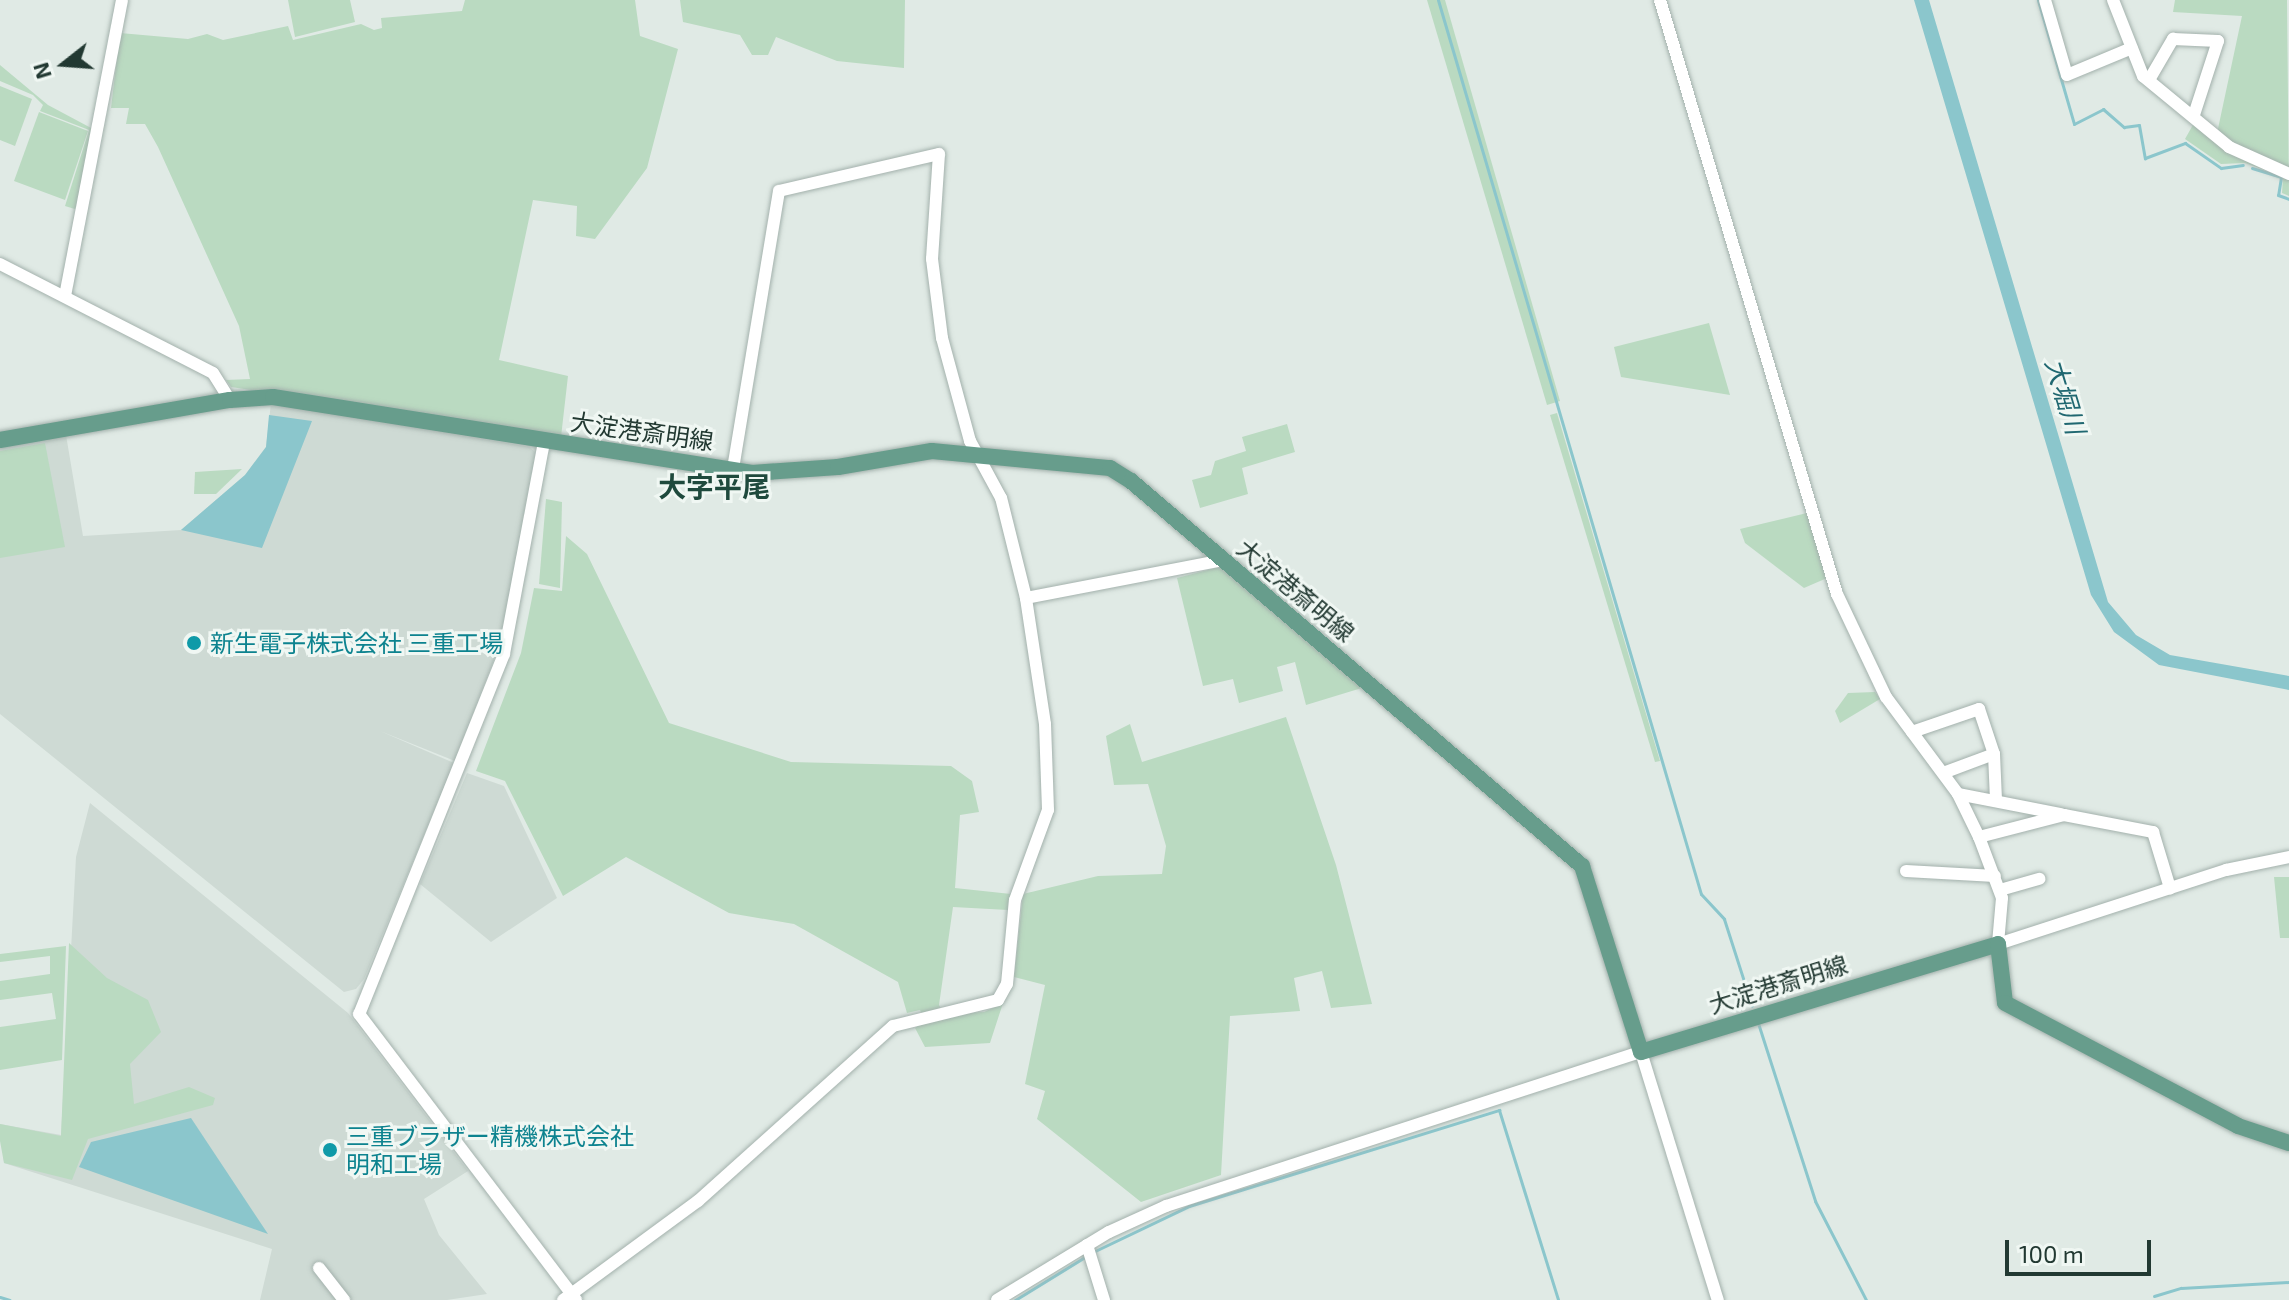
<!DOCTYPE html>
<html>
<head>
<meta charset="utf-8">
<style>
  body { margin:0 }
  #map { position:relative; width:2289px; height:1300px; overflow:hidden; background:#e0eae5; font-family:"Exo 2","Noto Sans JP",sans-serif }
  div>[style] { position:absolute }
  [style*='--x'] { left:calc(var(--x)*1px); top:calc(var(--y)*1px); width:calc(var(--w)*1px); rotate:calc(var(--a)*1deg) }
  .built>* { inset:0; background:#cedad4 }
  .green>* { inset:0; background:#badac1 }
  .water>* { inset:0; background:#8bc6cc }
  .stream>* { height:3px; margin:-1.5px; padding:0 1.5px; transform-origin:1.5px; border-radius:1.5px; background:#8bc6cc }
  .roads { filter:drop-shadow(0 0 2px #a3b1ac) drop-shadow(0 0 2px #a3b1ac) }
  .minor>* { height:12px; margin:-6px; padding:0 6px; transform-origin:6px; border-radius:6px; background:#fff }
  .major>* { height:16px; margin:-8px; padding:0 8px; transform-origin:8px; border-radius:8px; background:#679d8c }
  .dots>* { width:22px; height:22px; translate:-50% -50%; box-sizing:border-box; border:4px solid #f0f7f3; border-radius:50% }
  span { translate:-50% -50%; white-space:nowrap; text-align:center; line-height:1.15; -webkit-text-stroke:6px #f0f7f3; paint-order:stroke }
  .street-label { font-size:24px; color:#223932 }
  .culture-label { font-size:24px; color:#0d838f }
  .left { translate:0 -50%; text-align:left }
  .water-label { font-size:26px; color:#206871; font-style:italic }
  .quarter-label { font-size:28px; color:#1f4a3d; font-weight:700 }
  .north { position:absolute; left:24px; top:24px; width:80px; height:80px; -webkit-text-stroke:6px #f0f7f3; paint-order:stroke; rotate:253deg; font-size:22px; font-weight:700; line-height:32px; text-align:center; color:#223932 }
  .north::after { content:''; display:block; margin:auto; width:28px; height:36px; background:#223932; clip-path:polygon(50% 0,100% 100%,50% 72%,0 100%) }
  .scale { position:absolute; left:2005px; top:1240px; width:146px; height:36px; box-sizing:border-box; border:4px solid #223932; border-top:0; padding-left:10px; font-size:24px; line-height:28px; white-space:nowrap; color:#223932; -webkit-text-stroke:6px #f0f7f3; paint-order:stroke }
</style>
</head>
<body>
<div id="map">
  <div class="built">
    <i style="clip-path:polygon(271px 403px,530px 447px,537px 454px,507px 626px,455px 761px,380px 731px,454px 763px,364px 979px,356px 989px,344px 992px,0 714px,0 446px,66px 435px,83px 536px,181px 530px,245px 475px,266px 447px)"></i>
    <i style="clip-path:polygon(467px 773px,504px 786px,557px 898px,491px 942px,420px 884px)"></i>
    <i style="clip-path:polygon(90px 803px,348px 1013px,468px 1171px,424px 1199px,439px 1235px,487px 1294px,447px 1300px,260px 1300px,272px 1249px,4px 1163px,0 1124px,61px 1135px,76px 857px)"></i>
  </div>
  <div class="green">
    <i style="clip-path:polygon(288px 0,350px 0,355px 22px,295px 37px)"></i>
    <i style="clip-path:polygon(465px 0,635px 0,640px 36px,678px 49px,647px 168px,595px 239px,576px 236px,577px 206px,533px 200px,499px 360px,568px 376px,561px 437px,231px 387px,226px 380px,250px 379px,239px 326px,158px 147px,145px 124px,126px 124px,129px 108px,111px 108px,120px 33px,188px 39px,207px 34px,223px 40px,288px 26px,293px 40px,361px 24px,374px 30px,382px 28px,381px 18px,462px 11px)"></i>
    <i style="clip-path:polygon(680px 0,905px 0,904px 68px,837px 61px,776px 37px,768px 55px,752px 55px,740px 35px,683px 22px)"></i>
    <i style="clip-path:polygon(1427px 0,1445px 0,1560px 401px,1547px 405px)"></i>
    <i style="clip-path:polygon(2175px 0,2287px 0,2289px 196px,2282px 193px,2283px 176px,2245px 163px,2221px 164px,2185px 139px,2194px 123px,2216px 138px,2242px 16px,2173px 12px)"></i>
    <i style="clip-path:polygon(0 65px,48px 105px,93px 129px,78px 210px,65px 206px,89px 130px,40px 111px,43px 105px,33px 95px,0 81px)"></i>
    <i style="clip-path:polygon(0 86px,32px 99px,15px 146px,0 140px)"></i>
    <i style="clip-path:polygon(39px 112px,88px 131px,65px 200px,14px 181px)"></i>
    <i style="clip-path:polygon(1709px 323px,1730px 395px,1621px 377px,1614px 347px)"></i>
    <i style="clip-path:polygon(1557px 413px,1660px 761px,1655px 762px,1550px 415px)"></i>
    <i style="clip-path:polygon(1287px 424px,1295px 452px,1242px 468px,1248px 494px,1200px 508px,1192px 480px,1211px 475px,1215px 461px,1246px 451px,1242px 437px)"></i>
    <i style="clip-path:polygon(45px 443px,65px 547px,0 558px,0 451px)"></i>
    <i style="clip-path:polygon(242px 469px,216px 494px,194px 494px,195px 472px)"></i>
    <i style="clip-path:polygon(546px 499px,562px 502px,560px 588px,539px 584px)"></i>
    <i style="clip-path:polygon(1807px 513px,1827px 578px,1804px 588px,1745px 543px,1740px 529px)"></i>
    <i style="clip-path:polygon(566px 536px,587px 554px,669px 723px,791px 762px,951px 766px,972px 781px,979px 812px,960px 815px,955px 888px,1011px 894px,1008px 910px,953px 907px,939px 1005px,944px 1014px,984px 1012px,1003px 1003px,990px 1043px,925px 1047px,915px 1028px,924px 1019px,920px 1010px,907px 1013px,898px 982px,794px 924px,729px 913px,626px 857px,563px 896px,505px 781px,476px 771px,521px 653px,534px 588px,562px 591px)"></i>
    <i style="clip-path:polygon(1223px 566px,1365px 687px,1306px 705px,1295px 662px,1277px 667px,1283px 691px,1239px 703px,1233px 679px,1203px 686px,1177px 578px)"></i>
    <i style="clip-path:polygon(1875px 692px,1880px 699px,1840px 723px,1835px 711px,1848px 693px)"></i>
    <i style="clip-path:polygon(1286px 717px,1336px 865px,1372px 1004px,1331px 1008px,1322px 971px,1294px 978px,1300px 1011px,1230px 1016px,1221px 1175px,1141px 1202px,1037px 1119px,1045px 1091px,1025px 1084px,1045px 985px,1014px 977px,1023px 894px,1098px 876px,1162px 874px,1166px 846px,1148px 784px,1114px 785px,1106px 736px,1130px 724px,1142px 762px)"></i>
    <i style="clip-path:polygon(2274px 877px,2289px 877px,2289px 938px,2280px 938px)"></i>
    <i style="clip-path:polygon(69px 943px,107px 978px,148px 1000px,161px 1032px,130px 1064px,134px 1104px,189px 1087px,215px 1098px,213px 1105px,88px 1139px,72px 1180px,4px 1163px,0 1141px,0 1124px,61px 1136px)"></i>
    <i style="clip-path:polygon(66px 946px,62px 1060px,0 1070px,0 1027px,56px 1019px,52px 993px,0 1000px,0 981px,50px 974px,50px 956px,0 962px,0 954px)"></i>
  </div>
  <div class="water">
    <i style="clip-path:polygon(1914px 0,1929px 0,2108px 602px,2136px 635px,2170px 655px,2289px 676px,2289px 690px,2159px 665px,2114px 632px,2091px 595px)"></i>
    <i style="clip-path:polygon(269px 415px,312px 421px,262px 548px,181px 530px,245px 475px,266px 447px)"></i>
    <i style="clip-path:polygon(191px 1118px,268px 1234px,79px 1167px,91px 1142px)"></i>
  </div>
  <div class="stream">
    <i style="--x:1438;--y:0;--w:932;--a:73.61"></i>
    <i style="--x:1701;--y:894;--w:34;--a:47"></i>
    <i style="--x:1724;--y:919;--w:91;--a:72.2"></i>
    <i style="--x:2038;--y:0;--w:129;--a:73.8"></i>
    <i style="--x:2074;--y:124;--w:33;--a:-27"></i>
    <i style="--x:2103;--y:109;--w:28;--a:41"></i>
    <i style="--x:2124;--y:127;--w:15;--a:-8"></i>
    <i style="--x:2139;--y:125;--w:34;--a:80"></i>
    <i style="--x:2145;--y:158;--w:43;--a:-20.6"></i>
    <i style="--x:2185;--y:143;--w:44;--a:34.8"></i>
    <i style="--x:2221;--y:168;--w:22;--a:-8"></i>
    <i style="--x:2252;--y:168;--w:30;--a:17"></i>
    <i style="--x:2281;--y:177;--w:18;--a:99"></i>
    <i style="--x:2278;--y:195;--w:12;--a:20"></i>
    <i style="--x:1758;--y:1023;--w:187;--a:72.2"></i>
    <i style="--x:1815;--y:1201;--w:111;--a:62.7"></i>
    <i style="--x:1095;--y:1251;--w:104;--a:-25.6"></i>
    <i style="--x:1189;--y:1206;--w:325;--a:-17.2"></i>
    <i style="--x:1499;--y:1110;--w:199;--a:72.7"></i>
    <i style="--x:2154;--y:1296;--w:28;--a:-17"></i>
    <i style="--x:2181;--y:1288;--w:108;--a:-3.2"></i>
    <i style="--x:0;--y:1297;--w:10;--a:17"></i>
    <i style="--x:1015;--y:1300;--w:82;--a:-31.6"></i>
  </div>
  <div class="roads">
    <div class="minor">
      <i style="--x:1660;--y:0;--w:620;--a:73.41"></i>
      <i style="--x:1837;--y:594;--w:114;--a:64.6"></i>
      <i style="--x:1886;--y:697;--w:121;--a:53.4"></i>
      <i style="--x:1958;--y:794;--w:48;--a:64"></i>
      <i style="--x:1979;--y:837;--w:65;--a:69.3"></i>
      <i style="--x:2002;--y:898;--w:46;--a:95"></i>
      <i style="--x:1998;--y:944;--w:240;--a:-18"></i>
      <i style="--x:2226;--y:870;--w:64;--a:-11.7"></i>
      <i style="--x:2045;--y:0;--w:78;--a:73.7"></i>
      <i style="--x:2067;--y:75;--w:70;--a:-22.6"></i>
      <i style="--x:2113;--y:0;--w:82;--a:68.5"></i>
      <i style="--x:2143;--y:76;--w:112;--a:39.5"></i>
      <i style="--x:2229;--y:147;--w:66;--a:24.2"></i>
      <i style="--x:2149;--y:80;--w:48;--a:-59.7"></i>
      <i style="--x:2173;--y:39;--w:45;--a:2.5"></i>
      <i style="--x:2218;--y:41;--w:78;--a:108"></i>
      <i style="--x:0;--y:264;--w:239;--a:27.1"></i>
      <i style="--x:213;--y:373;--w:32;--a:58"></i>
      <i style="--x:65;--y:296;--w:301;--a:-79.1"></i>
      <i style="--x:544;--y:442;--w:216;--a:100.7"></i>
      <i style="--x:504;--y:654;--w:388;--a:111.9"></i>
      <i style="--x:359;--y:1014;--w:359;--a:52.8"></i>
      <i style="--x:1026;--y:598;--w:201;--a:-10.9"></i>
      <i style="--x:1912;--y:732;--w:71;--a:-18.9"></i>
      <i style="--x:1979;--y:709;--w:47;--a:71.6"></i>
      <i style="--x:1994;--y:754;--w:54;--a:159.6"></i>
      <i style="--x:1994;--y:754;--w:46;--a:87.5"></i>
      <i style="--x:1958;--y:794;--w:105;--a:11"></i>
      <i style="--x:1979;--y:837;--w:88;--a:-14.5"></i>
      <i style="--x:2064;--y:815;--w:91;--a:10.8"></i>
      <i style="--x:2153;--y:832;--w:59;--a:73.1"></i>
      <i style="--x:1906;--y:871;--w:89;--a:3.2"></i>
      <i style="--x:2000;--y:890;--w:41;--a:-15.8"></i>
      <i style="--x:1087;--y:1245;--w:58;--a:72.8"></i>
      <i style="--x:319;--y:1268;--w:41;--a:52"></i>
      <i style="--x:563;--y:1300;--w:167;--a:-36.3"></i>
      <i style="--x:698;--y:1201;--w:262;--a:-41.9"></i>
      <i style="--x:893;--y:1026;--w:108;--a:-13.9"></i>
      <i style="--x:998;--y:1000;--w:18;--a:-61"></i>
      <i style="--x:1007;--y:984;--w:84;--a:-84.6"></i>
      <i style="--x:1015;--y:900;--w:96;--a:-69.9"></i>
      <i style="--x:1048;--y:810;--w:86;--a:-92"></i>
      <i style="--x:1045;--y:724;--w:127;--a:-98.6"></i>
      <i style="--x:1026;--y:598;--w:103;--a:-104"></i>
      <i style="--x:1001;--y:498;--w:65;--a:-118.5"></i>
      <i style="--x:970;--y:441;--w:107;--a:-105.2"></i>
      <i style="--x:942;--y:338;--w:80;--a:-97.2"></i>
      <i style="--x:932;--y:259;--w:105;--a:-86.2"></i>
      <i style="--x:939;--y:154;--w:164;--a:167"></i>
      <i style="--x:779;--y:191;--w:282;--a:99.4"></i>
      <i style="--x:997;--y:1300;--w:131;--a:-31.3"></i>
      <i style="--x:1109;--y:1232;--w:63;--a:-24.5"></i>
      <i style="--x:1166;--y:1206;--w:499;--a:-18"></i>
      <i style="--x:1641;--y:1052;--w:260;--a:72.8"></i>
    </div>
    <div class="major">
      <i style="--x:0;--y:440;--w:233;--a:-9.9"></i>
      <i style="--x:230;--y:400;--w:43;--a:-4"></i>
      <i style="--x:273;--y:397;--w:485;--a:9"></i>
      <i style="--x:752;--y:473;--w:86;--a:-4"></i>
      <i style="--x:838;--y:467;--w:95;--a:-9.7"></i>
      <i style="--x:932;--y:451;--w:179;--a:5.5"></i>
      <i style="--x:1110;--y:468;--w:25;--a:32"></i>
      <i style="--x:1131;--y:481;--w:593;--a:40.49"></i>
      <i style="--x:1582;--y:866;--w:195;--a:72.4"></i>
      <i style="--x:1641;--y:1052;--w:373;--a:-16.8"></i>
      <i style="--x:1998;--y:944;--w:59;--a:83.2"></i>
      <i style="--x:2005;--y:1003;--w:263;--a:27.8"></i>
      <i style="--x:2238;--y:1126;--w:54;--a:18.4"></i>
    </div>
  </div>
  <div class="dots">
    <i style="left:194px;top:643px;background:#0f9aa8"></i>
    <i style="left:330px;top:1150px;background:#0f9aa8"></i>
  </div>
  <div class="street-label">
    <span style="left:642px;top:431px;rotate:8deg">大淀港斎明線</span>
    <span style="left:1296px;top:590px;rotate:40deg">大淀港斎明線</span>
    <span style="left:1778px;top:984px;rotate:-17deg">大淀港斎明線</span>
  </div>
  <div class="culture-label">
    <span class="left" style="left:210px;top:643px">新生電子株式会社 三重工場</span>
    <span class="left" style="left:346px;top:1150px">三重ブラザー精機株式会社<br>明和工場</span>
  </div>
  <div class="water-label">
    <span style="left:2066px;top:396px;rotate:73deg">大堀川</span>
  </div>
  <div class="quarter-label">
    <span style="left:714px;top:486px">大字平尾</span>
  </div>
  <div class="north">N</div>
  <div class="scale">100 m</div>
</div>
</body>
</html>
